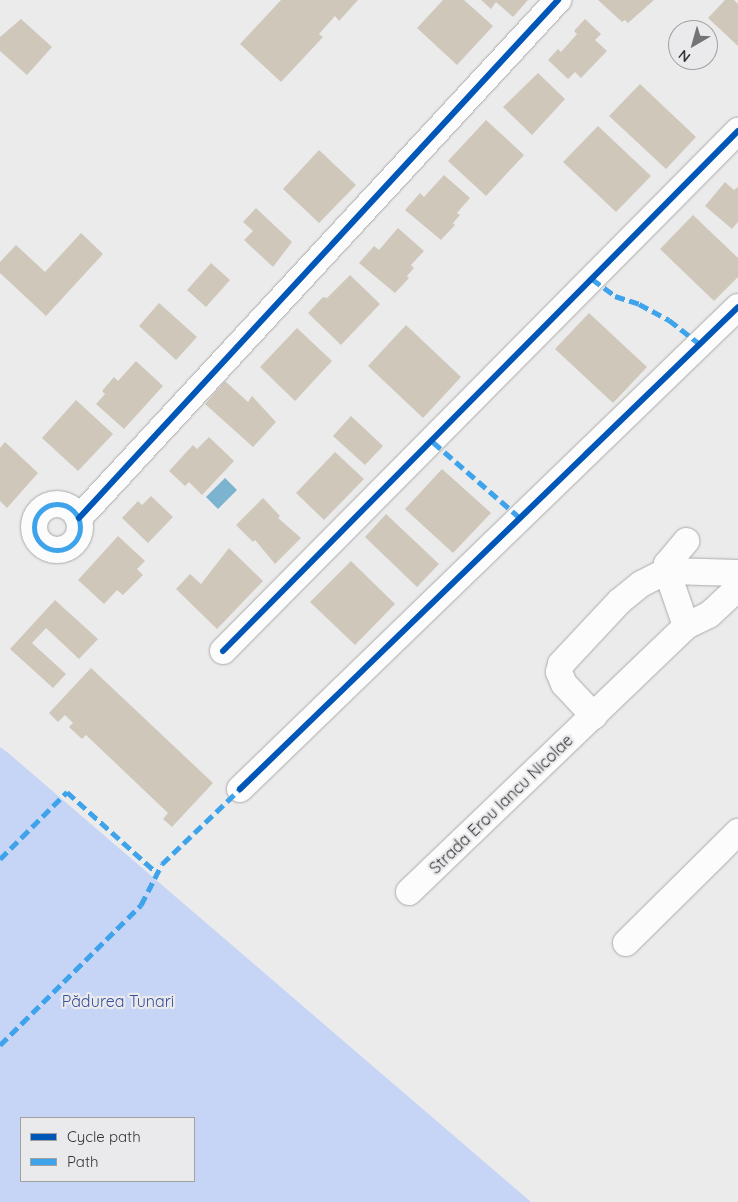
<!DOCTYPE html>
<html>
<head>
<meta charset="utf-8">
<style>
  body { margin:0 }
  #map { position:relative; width:738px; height:1202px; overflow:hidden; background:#ebebeb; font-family:Quicksand,sans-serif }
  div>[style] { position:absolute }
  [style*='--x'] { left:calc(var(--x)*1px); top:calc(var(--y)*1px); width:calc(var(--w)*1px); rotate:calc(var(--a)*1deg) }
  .green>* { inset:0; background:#c6d4f5 }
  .water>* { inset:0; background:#7cb4d0 }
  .building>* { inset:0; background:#d0c7bb }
  .roads { filter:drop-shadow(0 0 1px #ababab) drop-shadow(0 0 1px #ababab) }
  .minor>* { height:26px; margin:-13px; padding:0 13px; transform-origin:13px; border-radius:13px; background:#fcfcfc }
  .minor>.ring { margin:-13px; padding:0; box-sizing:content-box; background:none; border:26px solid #fcfcfc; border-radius:50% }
  .quiet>* { height:5px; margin-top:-2.5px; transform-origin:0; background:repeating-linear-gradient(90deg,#3ea3eb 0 10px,transparent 0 15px) }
  .quiet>.ring { margin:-2.5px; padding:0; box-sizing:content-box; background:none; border:5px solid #3ea3eb; border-radius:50% }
  .cycleway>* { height:6px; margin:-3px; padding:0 3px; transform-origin:3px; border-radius:3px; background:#0057b8 }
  span { translate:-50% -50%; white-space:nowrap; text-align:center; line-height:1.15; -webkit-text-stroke:4.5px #eaeaec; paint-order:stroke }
  .street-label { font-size:16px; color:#333334 }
  .park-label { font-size:16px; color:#35509c }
  .legend { position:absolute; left:20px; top:1117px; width:175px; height:65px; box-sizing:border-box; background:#eaeaec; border:1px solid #a1a1a2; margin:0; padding:6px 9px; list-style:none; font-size:15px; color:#333334 }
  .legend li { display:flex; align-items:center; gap:10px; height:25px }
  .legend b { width:25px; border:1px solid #a1a1a2 }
  .north { position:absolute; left:668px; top:20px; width:50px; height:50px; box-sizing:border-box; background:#eaeaec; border:1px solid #a1a1a2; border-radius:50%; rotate:218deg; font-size:14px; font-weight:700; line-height:20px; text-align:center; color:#333334 }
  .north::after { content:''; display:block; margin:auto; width:18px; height:22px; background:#737374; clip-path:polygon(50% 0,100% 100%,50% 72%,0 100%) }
</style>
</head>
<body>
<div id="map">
  <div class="green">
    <i style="clip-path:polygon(evenodd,0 747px,7px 752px,531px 1202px,0 1202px,0 747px,21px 1118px,194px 1118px,194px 1181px,21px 1181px,21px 1118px)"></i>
  </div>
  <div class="water">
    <i style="clip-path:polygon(225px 478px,237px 490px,218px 509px,206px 497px)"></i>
  </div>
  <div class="building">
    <i style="clip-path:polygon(281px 0,358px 0,339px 21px,335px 16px,319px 34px,323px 37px,281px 82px,240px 44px)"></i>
    <i style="clip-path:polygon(443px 0,464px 0,493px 26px,457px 65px,417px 28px)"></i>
    <i style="clip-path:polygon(481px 0,528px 0,513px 17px,496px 2px,491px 9px)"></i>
    <i style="clip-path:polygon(598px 0,654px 0,628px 23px,625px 20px,622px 22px)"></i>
    <i style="clip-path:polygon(725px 0,734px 0,738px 4px,738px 46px,708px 18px)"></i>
    <i style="clip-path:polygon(21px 19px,52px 47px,27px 75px,0 51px,0 37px)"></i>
    <i style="clip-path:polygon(585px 19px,601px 34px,595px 40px,607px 51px,581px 78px,575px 72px,568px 79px,548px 60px,558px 49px,561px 52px,577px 34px,574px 31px)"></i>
    <i style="clip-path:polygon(538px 73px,565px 99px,532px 135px,503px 107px)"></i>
    <i style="clip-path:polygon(640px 84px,696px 137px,666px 169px,609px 116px)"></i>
    <i style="clip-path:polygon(486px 120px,524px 155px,486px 196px,448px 161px)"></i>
    <i style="clip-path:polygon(598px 126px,651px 176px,616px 212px,563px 162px)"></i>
    <i style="clip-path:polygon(319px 150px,356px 185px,319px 223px,283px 189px)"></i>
    <i style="clip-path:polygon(444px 175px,470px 198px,457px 213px,460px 215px,453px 223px,455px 225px,441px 240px,405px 210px,420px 193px,424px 197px)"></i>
    <i style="clip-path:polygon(725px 182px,734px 190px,738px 187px,738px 222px,732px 229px,705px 206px)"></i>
    <i style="clip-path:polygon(256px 208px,292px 242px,273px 267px,244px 240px,253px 231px,243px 222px)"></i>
    <i style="clip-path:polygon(693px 215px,738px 258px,738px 277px,714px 301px,660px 249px)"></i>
    <i style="clip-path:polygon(398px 228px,424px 251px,411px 265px,414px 268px,407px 276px,409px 278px,395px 293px,359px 263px,374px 246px,379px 250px)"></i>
    <i style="clip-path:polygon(81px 233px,103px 254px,46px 316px,0 273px,0 262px,16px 245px,45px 272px)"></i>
    <i style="clip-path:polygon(211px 263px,230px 280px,206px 307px,187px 290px)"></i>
    <i style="clip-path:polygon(350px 275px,380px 304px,341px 345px,308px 313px,323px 297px,327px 298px)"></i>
    <i style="clip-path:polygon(159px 303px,197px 337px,176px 360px,139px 326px)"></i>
    <i style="clip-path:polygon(589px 313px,647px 367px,613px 403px,555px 349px)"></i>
    <i style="clip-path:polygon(406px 325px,461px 377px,423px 418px,368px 366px)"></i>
    <i style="clip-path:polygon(297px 328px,332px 361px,295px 401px,260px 367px)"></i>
    <i style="clip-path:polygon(136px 361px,163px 386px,124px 429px,96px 404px,105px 394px,102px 391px,114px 377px,118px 381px)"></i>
    <i style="clip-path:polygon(225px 381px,248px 402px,252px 396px,276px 422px,253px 447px,205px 404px)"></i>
    <i style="clip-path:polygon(76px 400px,113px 434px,78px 471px,42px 438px)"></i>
    <i style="clip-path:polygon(351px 416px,383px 446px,365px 465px,333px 436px)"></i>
    <i style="clip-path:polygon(209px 437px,234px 461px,202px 495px,189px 482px,185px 486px,169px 471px,193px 445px,197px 449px)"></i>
    <i style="clip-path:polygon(5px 442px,38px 473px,7px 508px,0 501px,0 448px)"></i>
    <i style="clip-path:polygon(335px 452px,364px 479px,324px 520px,296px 493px)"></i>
    <i style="clip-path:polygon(442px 469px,491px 513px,453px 553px,405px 509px)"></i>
    <i style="clip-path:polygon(151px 496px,173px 517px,148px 543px,122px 518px,138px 501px,142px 505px)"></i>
    <i style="clip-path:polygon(263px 498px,280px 516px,278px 518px,301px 538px,275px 564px,255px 540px,253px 542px,236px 525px)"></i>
    <i style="clip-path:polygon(386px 514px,439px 564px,417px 587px,365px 537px)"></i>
    <i style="clip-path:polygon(118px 536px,145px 561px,137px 569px,143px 575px,123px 595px,117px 590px,104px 604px,78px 580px)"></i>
    <i style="clip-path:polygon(229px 548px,263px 581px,217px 629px,176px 589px,190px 574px,201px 584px)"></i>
    <i style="clip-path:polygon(351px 561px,395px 604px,355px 645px,310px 602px)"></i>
    <i style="clip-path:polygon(55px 600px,98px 639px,79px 659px,46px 628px,32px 643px,66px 674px,53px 688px,10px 649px)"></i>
    <i style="clip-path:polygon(91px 668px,213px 783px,172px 827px,163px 819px,168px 813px,86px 735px,82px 739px,69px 727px,73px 723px,65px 715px,58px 722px,49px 713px)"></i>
  </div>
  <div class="roads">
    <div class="minor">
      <i class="ring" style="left:34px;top:504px;width:20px;height:20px"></i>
      <i style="--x:79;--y:518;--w:706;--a:-47.24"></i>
      <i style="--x:686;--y:626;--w:58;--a:-109.1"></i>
      <i style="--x:667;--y:571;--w:7;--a:-90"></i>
      <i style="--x:667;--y:564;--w:30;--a:-50"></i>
      <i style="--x:223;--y:651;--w:732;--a:-45.28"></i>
      <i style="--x:594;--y:716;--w:44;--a:-133.2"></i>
      <i style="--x:564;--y:684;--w:13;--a:-113"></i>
      <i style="--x:559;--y:672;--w:8;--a:-76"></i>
      <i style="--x:561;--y:664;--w:86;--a:-46.9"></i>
      <i style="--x:620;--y:601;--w:27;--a:-39"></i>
      <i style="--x:641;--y:584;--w:29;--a:-27"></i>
      <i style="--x:667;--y:571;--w:71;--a:1.6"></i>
      <i style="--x:240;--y:789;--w:693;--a:-44.06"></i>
      <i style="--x:409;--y:892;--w:384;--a:-43.8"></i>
      <i style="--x:686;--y:626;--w:25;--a:-26"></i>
      <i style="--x:709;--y:615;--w:40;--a:-43"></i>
      <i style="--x:626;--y:943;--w:158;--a:-44.7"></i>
    </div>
  </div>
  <div class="quiet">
    <i style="--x:592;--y:279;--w:29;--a:36"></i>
    <i style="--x:615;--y:296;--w:25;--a:18"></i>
    <i style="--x:639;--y:304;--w:34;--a:28"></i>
    <i style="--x:669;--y:320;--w:39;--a:38"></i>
    <i style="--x:433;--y:442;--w:116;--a:41.1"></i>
    <i class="ring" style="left:34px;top:504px;width:41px;height:41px"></i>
    <i style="--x:0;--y:859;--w:95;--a:-45"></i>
    <i style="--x:67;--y:792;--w:122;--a:42"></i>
    <i style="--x:0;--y:1045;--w:199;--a:-44.8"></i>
    <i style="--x:141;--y:905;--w:46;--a:-62.9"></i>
    <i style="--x:162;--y:864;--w:108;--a:-43.9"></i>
  </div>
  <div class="cycleway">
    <i style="--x:79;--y:518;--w:706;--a:-47.24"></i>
    <i style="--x:223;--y:651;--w:732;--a:-45.28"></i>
    <i style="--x:240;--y:789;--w:693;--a:-44.06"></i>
  </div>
  <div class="street-label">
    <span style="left:501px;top:804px;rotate:-44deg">Strada Erou Iancu Nicolae</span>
  </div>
  <div class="park-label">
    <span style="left:118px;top:1001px">Pădurea Tunari</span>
  </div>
  <ul class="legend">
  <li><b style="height:6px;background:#0057b8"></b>Cycle path</li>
  <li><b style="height:6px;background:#3ea3eb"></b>Path</li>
  </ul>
  <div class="north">N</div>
</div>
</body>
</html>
